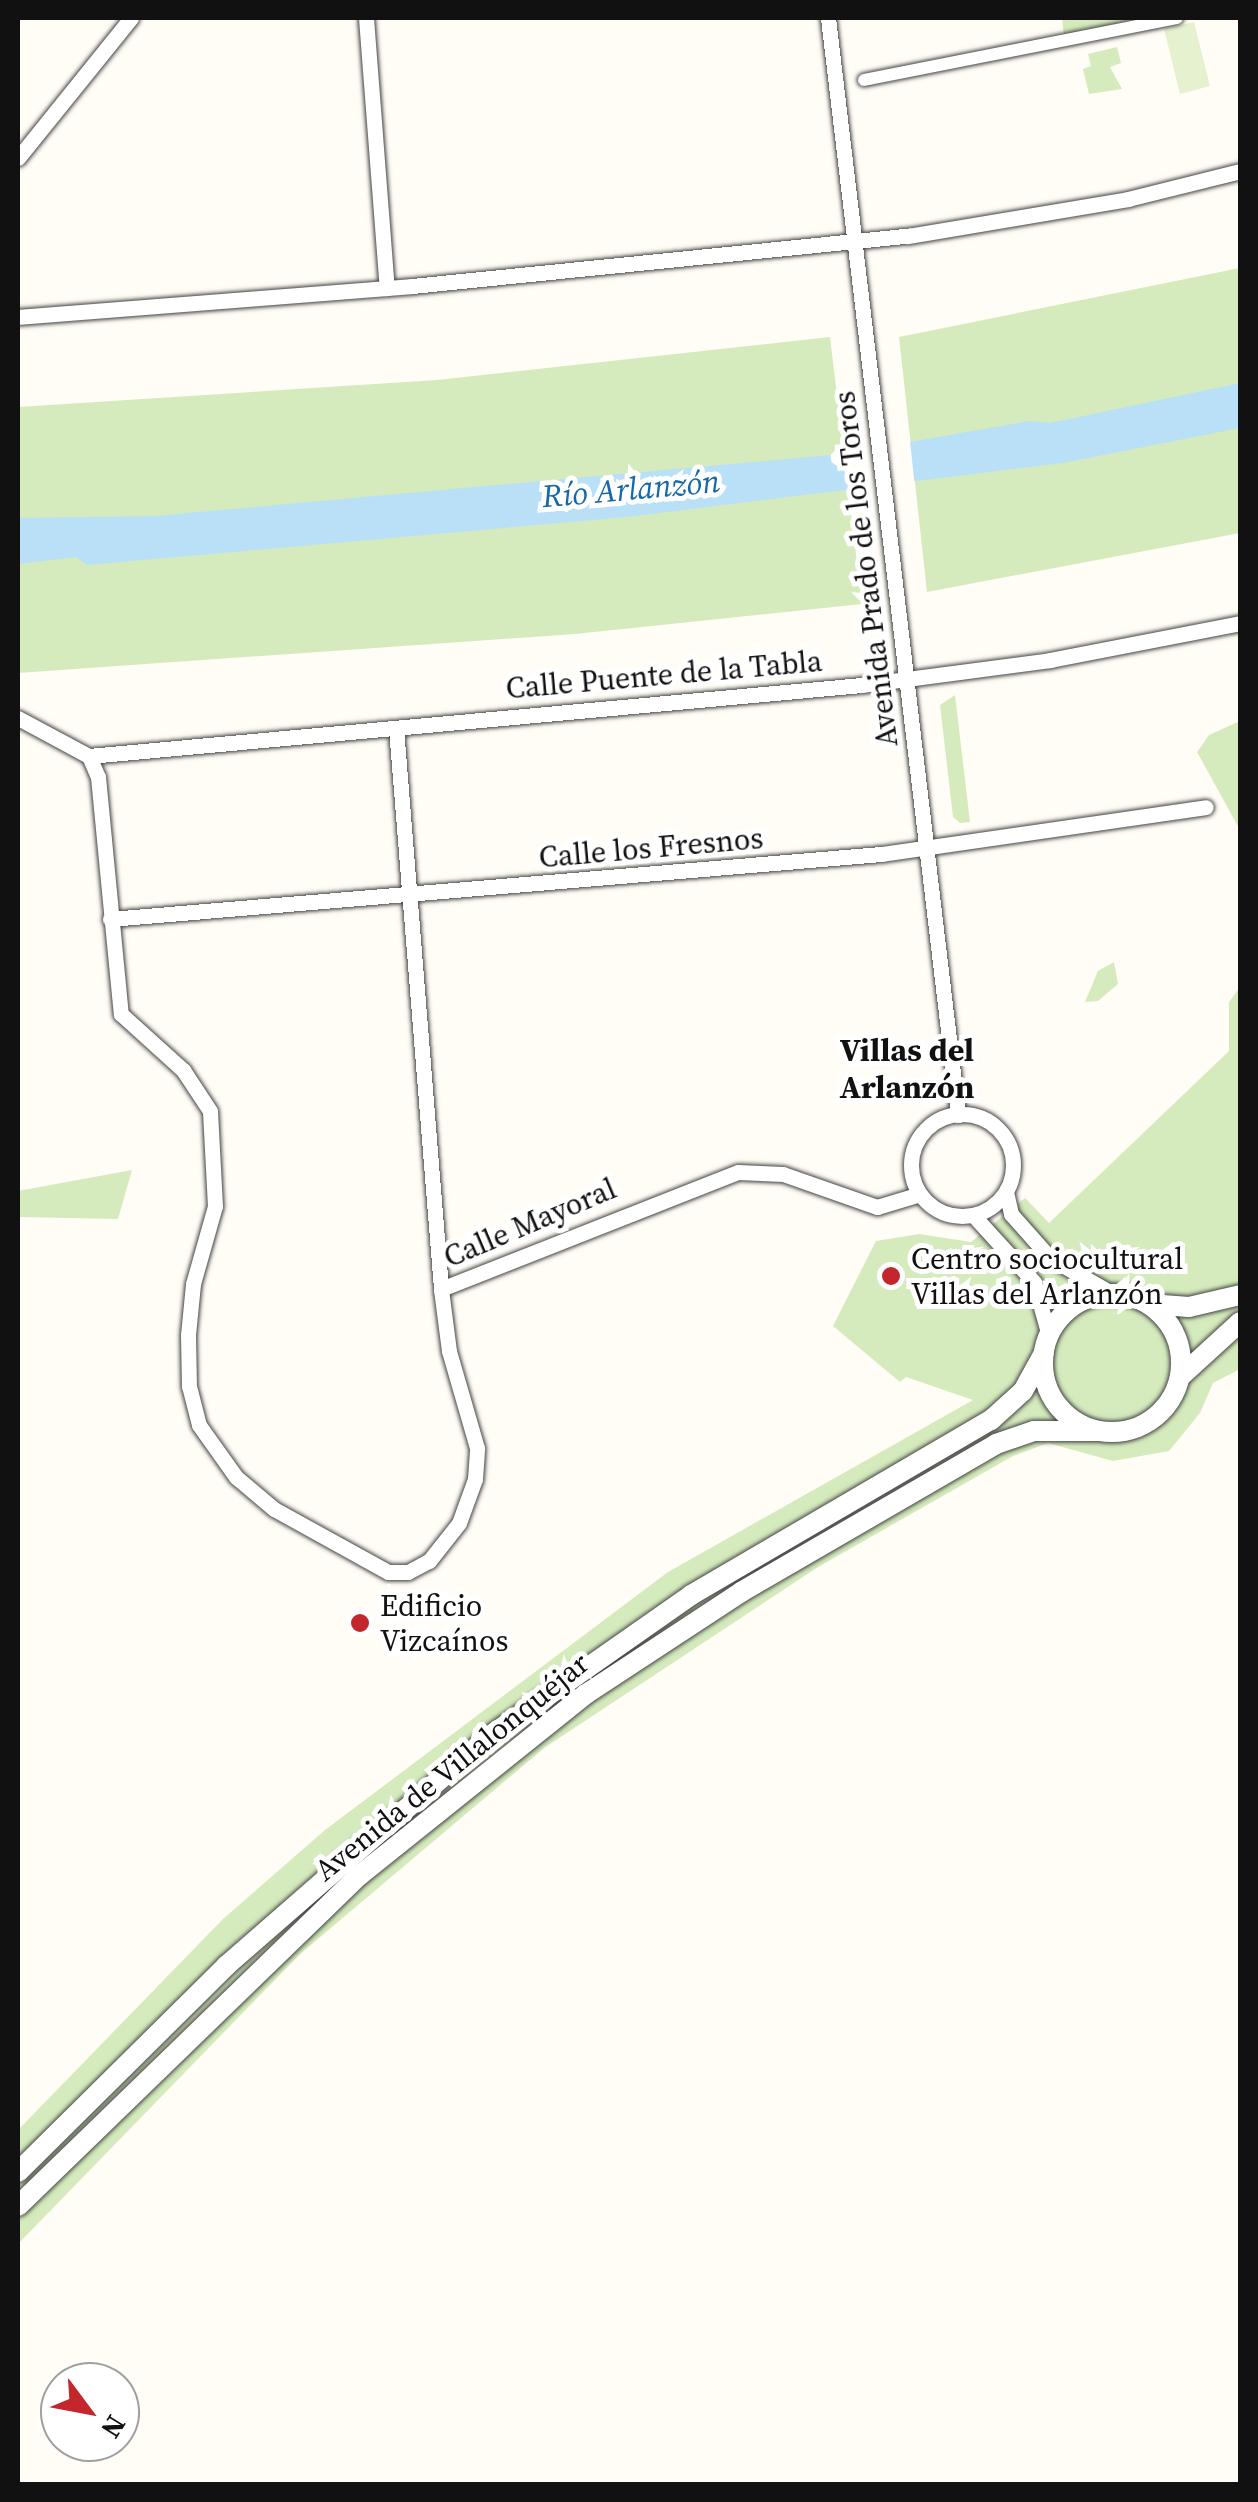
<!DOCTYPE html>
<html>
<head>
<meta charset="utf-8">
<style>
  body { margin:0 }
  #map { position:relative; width:1258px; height:2502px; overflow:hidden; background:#fffdf5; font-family:"Source Serif 4",serif }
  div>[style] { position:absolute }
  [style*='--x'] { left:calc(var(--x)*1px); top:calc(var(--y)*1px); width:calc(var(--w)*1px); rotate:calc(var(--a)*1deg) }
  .green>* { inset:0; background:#d5ebbd }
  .pitch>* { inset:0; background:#e6f2cf }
  .water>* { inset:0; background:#b9e0f7 }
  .pier>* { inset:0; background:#fffdf5 }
  .roads { filter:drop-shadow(0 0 2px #444) drop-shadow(0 0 2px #444) }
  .pedestrian>* { height:12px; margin:-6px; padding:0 6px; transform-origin:6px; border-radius:6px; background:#fff }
  .minor>* { height:15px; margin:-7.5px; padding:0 7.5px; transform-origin:7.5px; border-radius:7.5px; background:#fff }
  .minor>.ring { margin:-7.5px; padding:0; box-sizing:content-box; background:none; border:15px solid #fff; border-radius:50% }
  .tertiary>* { height:20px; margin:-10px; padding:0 10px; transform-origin:10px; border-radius:10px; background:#fff }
  .tertiary>.ring { margin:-10px; padding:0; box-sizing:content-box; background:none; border:20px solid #fff; border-radius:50% }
  .dots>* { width:28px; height:28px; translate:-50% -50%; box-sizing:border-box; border:5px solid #fff; border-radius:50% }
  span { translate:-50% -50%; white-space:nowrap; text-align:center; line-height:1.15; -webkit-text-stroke:10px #fff; paint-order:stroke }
  .street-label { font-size:30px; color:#111 }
  .poi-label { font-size:30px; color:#111 }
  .left { translate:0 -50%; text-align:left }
  .water-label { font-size:32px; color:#1768a6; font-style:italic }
  .neighbourhood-label { font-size:32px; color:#111; font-weight:700 }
  .frame { position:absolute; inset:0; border:20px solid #111; pointer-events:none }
  .north { position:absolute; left:40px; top:2362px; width:100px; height:100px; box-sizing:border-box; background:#fff; border:2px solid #a0a0a0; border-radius:50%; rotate:122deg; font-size:28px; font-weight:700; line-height:40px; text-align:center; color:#111 }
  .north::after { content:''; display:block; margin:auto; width:35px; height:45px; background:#c4262e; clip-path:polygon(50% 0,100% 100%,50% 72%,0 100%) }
</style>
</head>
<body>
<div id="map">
  <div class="green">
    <i style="clip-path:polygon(1062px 18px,1142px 18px,1064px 36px)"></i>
    <i style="clip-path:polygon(1117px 47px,1121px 63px,1110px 67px,1122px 89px,1089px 94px,1083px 69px,1091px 66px,1088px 54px)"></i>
    <i style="clip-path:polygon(1240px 268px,1240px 533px,927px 592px,899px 337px)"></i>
    <i style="clip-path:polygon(830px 337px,862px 604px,575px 634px,18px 673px,18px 407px,437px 380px)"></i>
    <i style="clip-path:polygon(955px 695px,970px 822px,960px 823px,953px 817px,940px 705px)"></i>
    <i style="clip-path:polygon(1240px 721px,1240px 830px,1197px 752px,1209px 735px)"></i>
    <i style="clip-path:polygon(1114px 962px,1118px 984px,1098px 1001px,1085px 1002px,1098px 971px)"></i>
    <i style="clip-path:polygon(1240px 987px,1240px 1369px,1213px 1383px,1200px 1413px,1169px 1451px,1113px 1461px,1048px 1443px,1013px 1456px,818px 1567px,544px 1748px,300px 1954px,18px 2244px,18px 2130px,223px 1919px,325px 1830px,668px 1572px,973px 1400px,906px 1377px,900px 1382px,833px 1326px,876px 1241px,919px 1234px,971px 1242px,1025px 1198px,1049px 1223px,1229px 1051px,1229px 1002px)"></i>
    <i style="clip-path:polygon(132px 1170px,118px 1219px,18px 1217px,18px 1191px)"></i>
  </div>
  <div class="pitch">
    <i style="clip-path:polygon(1194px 22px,1210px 86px,1180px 94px,1164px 29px)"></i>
  </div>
  <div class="water">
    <i style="clip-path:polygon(1240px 383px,1240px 428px,1063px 463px,627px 517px,87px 565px,76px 557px,18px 564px,18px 518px,154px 516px,841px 454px,1030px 421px,1050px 423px)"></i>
  </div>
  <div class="pier">
    <i style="clip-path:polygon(910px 441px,915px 488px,852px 495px,847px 449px)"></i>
  </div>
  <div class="roads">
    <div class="pedestrian">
      <i style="--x:864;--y:80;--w:319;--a:-11.2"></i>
    </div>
    <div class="minor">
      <i style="--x:366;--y:18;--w:271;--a:85.6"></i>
      <i style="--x:828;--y:18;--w:1105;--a:83.24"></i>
      <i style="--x:18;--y:158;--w:180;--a:-51.1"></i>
      <i style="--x:18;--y:317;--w:395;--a:-4.5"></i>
      <i style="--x:412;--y:286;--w:499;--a:-5.8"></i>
      <i style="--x:908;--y:236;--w:223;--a:-9.5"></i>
      <i style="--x:1128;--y:199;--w:115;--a:-14"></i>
      <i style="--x:18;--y:718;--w:81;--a:28.2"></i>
      <i style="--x:89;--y:756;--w:23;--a:67"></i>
      <i style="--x:98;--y:777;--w:238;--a:84.5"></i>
      <i style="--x:121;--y:1014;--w:84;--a:42.1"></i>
      <i style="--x:183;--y:1070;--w:49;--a:56.6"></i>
      <i style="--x:210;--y:1111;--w:95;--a:87"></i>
      <i style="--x:215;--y:1206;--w:81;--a:105.8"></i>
      <i style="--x:193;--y:1284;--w:51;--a:95.6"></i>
      <i style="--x:188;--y:1335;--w:51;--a:88.9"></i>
      <i style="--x:189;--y:1386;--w:40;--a:75.6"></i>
      <i style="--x:199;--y:1425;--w:64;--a:54.6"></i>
      <i style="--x:236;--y:1477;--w:50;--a:40.1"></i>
      <i style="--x:274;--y:1509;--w:130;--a:28.9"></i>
      <i style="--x:388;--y:1572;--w:20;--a:0"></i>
      <i style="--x:408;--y:1572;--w:24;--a:-28"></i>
      <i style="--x:429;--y:1561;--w:48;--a:-51.7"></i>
      <i style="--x:459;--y:1523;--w:47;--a:-70"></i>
      <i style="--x:475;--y:1479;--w:31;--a:-86"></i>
      <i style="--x:477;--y:1448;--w:101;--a:-106.1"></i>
      <i style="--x:449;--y:1351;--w:63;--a:-97.4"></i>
      <i style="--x:441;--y:1289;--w:319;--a:-21.5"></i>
      <i style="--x:738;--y:1172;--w:45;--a:2.5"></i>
      <i style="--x:783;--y:1174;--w:100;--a:19.3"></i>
      <i style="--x:877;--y:1207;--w:45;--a:-16.8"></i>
      <i style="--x:396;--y:728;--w:563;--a:85.41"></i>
      <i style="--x:89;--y:756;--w:775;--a:-5.25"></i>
      <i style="--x:861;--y:685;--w:191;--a:-7.5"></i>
      <i style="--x:1050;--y:660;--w:194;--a:-11"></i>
      <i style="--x:110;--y:919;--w:774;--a:-4.82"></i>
      <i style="--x:881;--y:854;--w:328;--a:-8.2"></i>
      <i class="ring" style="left:911px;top:1114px;width:87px;height:87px"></i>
      <i style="--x:1006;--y:1192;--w:23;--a:77"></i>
      <i style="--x:1011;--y:1214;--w:59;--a:48.4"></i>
      <i style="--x:1050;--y:1258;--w:73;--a:29.7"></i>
      <i style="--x:973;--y:1215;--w:91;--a:47.7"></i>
      <i style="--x:1034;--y:1282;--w:56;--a:74.5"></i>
    </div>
    <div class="tertiary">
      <i class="ring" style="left:1043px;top:1294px;width:118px;height:118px"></i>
      <i style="--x:1149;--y:1304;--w:40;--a:4.3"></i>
      <i style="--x:1189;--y:1307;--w:52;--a:-13.2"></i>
      <i style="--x:1180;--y:1377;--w:81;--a:-42.5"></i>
      <i style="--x:18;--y:2172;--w:293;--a:-44.7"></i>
      <i style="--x:226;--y:1966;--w:350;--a:-41.1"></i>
      <i style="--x:490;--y:1736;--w:246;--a:-35"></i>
      <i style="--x:691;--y:1595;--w:347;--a:-30.3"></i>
      <i style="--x:991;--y:1420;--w:43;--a:-42.2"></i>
      <i style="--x:1023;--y:1391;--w:43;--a:-61.1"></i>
      <i style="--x:18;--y:2206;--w:476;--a:-44.1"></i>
      <i style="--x:360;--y:1875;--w:290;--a:-38.7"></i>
      <i style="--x:586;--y:1694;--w:186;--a:-33.3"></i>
      <i style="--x:741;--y:1592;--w:295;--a:-30.1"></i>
      <i style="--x:996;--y:1444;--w:40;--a:-18.9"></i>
      <i style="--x:1034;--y:1431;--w:64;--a:0"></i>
    </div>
  </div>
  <div class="dots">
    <i style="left:891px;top:1276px;background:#c4262e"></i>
    <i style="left:360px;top:1623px;background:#c4262e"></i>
  </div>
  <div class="street-label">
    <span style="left:866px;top:569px;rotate:-97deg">Avenida Prado de los Toros</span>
    <span style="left:664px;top:675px;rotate:-5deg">Calle Puente de la Tabla</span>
    <span style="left:651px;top:848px;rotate:-5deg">Calle los Fresnos</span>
    <span style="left:530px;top:1223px;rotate:-23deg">Calle Mayoral</span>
    <span style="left:452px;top:1767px;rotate:-39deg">Avenida de Villalonquéjar</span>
  </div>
  <div class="poi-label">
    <span class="left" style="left:911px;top:1276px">Centro sociocultural<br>Villas del Arlanzón</span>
    <span class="left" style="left:380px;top:1623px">Edificio<br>Vizcaínos</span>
  </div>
  <div class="water-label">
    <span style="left:631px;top:489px;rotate:-5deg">Río Arlanzón</span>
  </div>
  <div class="neighbourhood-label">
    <span style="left:907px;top:1069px">Villas del<br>Arlanzón</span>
  </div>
  <div class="frame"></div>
  <div class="north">N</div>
</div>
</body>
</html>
